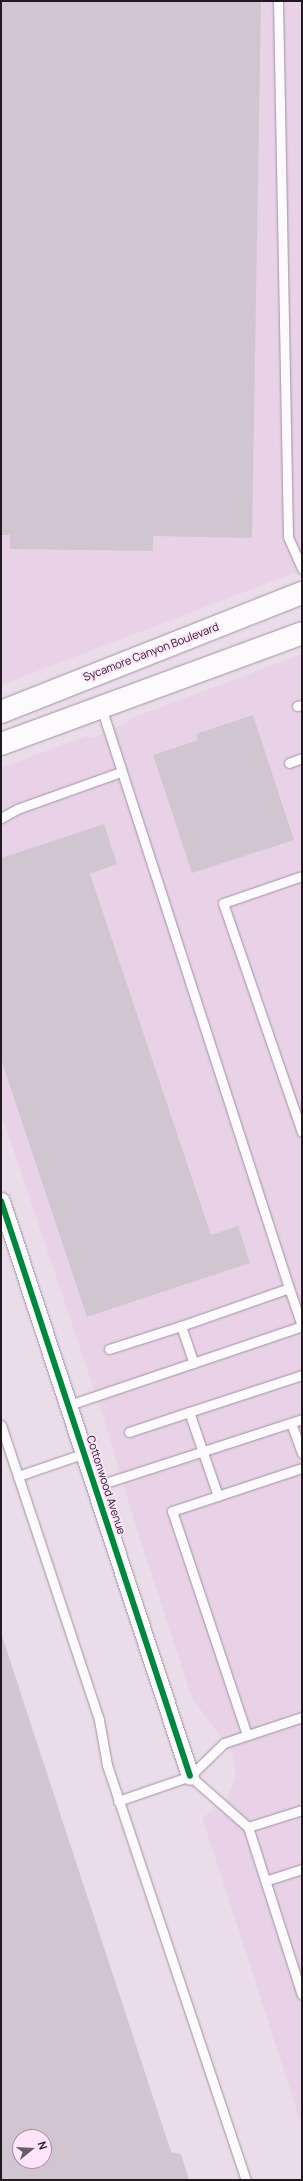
<!DOCTYPE html>
<html>
<head>
<meta charset="utf-8">
<style>
  body { margin:0 }
  #map { position:relative; width:303px; height:2181px; overflow:hidden; background:#eadce9; font-family:Manrope,sans-serif }
  div>[style] { position:absolute }
  [style*='--x'] { left:calc(var(--x)*1px); top:calc(var(--y)*1px); width:calc(var(--w)*1px); rotate:calc(var(--a)*1deg) }
  .built>* { inset:0; background:#e9d2e7 }
  .building>* { inset:0; background:#d1c6d0 }
  .roads { filter:drop-shadow(0 0 1px #9f949e) drop-shadow(0 0 1px #9f949e) }
  .service>* { height:9px; margin:-4.5px; padding:0 4.5px; transform-origin:4.5px; border-radius:4.5px; background:#fcfafc }
  .minor>* { height:17px; margin:-8.5px; padding:0 8.5px; transform-origin:8.5px; border-radius:8.5px; background:#fcfafc }
  .secondary>* { height:22px; margin:-11px; padding:0 11px; transform-origin:11px; border-radius:11px; background:#fcfafc }
  .cycleway>* { height:6px; margin:-3px; padding:0 3px; transform-origin:3px; border-radius:3px; background:#00873e }
  span { translate:-50% -50%; white-space:nowrap; text-align:center; line-height:1.15; -webkit-text-stroke:3.5px #fee3fb; paint-order:stroke }
  .street-label { font-size:11px; color:#211820 }
  .frame { position:absolute; inset:0; border:2px solid #211820; pointer-events:none }
  .north { position:absolute; left:12px; top:2129px; width:40px; height:40px; box-sizing:border-box; background:#fee3fb; border:1px solid #a692a3; border-radius:50%; rotate:72deg; font-size:11px; font-weight:700; line-height:16px; text-align:center; color:#211820 }
  .north::after { content:''; display:block; margin:auto; width:14px; height:18px; background:#675d66; clip-path:polygon(50% 0,100% 100%,50% 72%,0 100%) }
</style>
</head>
<body>
<div id="map">
  <div class="built">
    <i style="clip-path:polygon(1px 1px,302px 1px,302px 570px,1px 685px)"></i>
    <i style="clip-path:polygon(302px 654px,302px 2126px,202px 1817px,212px 1812px,228px 1796px,236px 1777px,233px 1754px,192px 1698px,135px 1524px,105px 1422px,1px 1113px,1px 768px,86px 736px,93px 738px,126px 723px,132px 718px)"></i>
  </div>
  <div class="building">
    <i style="clip-path:polygon(1px 1px,261px 1px,252px 538px,153px 536px,153px 551px,10px 549px,10px 535px,1px 535px)"></i>
    <i style="clip-path:polygon(253px 715px,294px 840px,192px 873px,153px 755px,198px 740px,196px 734px)"></i>
    <i style="clip-path:polygon(104px 824px,117px 864px,90px 874px,211px 1235px,238px 1226px,250px 1263px,87px 1317px,1px 1059px,1px 858px)"></i>
    <i style="clip-path:polygon(evenodd,1px 1633px,171px 2152px,181px 2154px,189px 2180px,1px 2180px,1px 1633px,20px 2137px,44px 2137px,44px 2161px,20px 2161px,20px 2137px)"></i>
  </div>
  <div class="roads">
    <div class="service">
      <i style="--x:278;--y:1;--w:536;--a:88.93"></i>
      <i style="--x:288;--y:537;--w:35;--a:66"></i>
      <i style="--x:297;--y:706;--w:5;--a:-11"></i>
      <i style="--x:101;--y:707;--w:611;--a:72.07"></i>
      <i style="--x:289;--y:763;--w:14;--a:-21"></i>
      <i style="--x:1;--y:818;--w:18;--a:-29"></i>
      <i style="--x:17;--y:809;--w:110;--a:-19.6"></i>
      <i style="--x:302;--y:876;--w:83;--a:161.1"></i>
      <i style="--x:223;--y:903;--w:242;--a:71"></i>
      <i style="--x:181;--y:1326;--w:114;--a:-19.4"></i>
      <i style="--x:289;--y:1288;--w:40;--a:71.1"></i>
      <i style="--x:109;--y:1349;--w:76;--a:-17.7"></i>
      <i style="--x:181;--y:1326;--w:39;--a:71"></i>
      <i style="--x:69;--y:1405;--w:246;--a:-18.7"></i>
      <i style="--x:291;--y:1423;--w:32;--a:70"></i>
      <i style="--x:1;--y:1425;--w:54;--a:71.6"></i>
      <i style="--x:18;--y:1476;--w:71;--a:-18.9"></i>
      <i style="--x:129;--y:1432;--w:63;--a:-18.4"></i>
      <i style="--x:18;--y:1476;--w:257;--a:71.6"></i>
      <i style="--x:99;--y:1720;--w:46;--a:79.9"></i>
      <i style="--x:107;--y:1765;--w:438;--a:71.5"></i>
      <i style="--x:96;--y:1486;--w:217;--a:-18"></i>
      <i style="--x:218;--y:1496;--w:89;--a:-109"></i>
      <i style="--x:189;--y:1412;--w:119;--a:-18.1"></i>
      <i style="--x:247;--y:1735;--w:236;--a:-108.5"></i>
      <i style="--x:172;--y:1511;--w:137;--a:-18.3"></i>
      <i style="--x:190;--y:1776;--w:77;--a:41.3"></i>
      <i style="--x:248;--y:1827;--w:176;--a:72.2"></i>
      <i style="--x:118;--y:1801;--w:76;--a:-19.1"></i>
      <i style="--x:190;--y:1776;--w:47;--a:-44.1"></i>
      <i style="--x:224;--y:1743;--w:82;--a:-18.4"></i>
      <i style="--x:248;--y:1827;--w:57;--a:-17.5"></i>
      <i style="--x:265;--y:1881;--w:39;--a:-18"></i>
    </div>
    <div class="minor">
      <i style="--x:1;--y:1201;--w:605;--a:71.8"></i>
    </div>
    <div class="secondary">
      <i style="--x:1;--y:712;--w:324;--a:-21.6"></i>
      <i style="--x:1;--y:744;--w:321;--a:-20.2"></i>
    </div>
  </div>
  <div class="cycleway">
    <i style="--x:1;--y:1201;--w:605;--a:71.8"></i>
  </div>
  <div class="street-label">
    <span style="left:151px;top:652px;rotate:-21deg">Sycamore Canyon Boulevard</span>
    <span style="left:106px;top:1485px;rotate:72deg">Cottonwood Avenue</span>
  </div>
  <div class="frame"></div>
  <div class="north">N</div>
</div>
</body>
</html>
